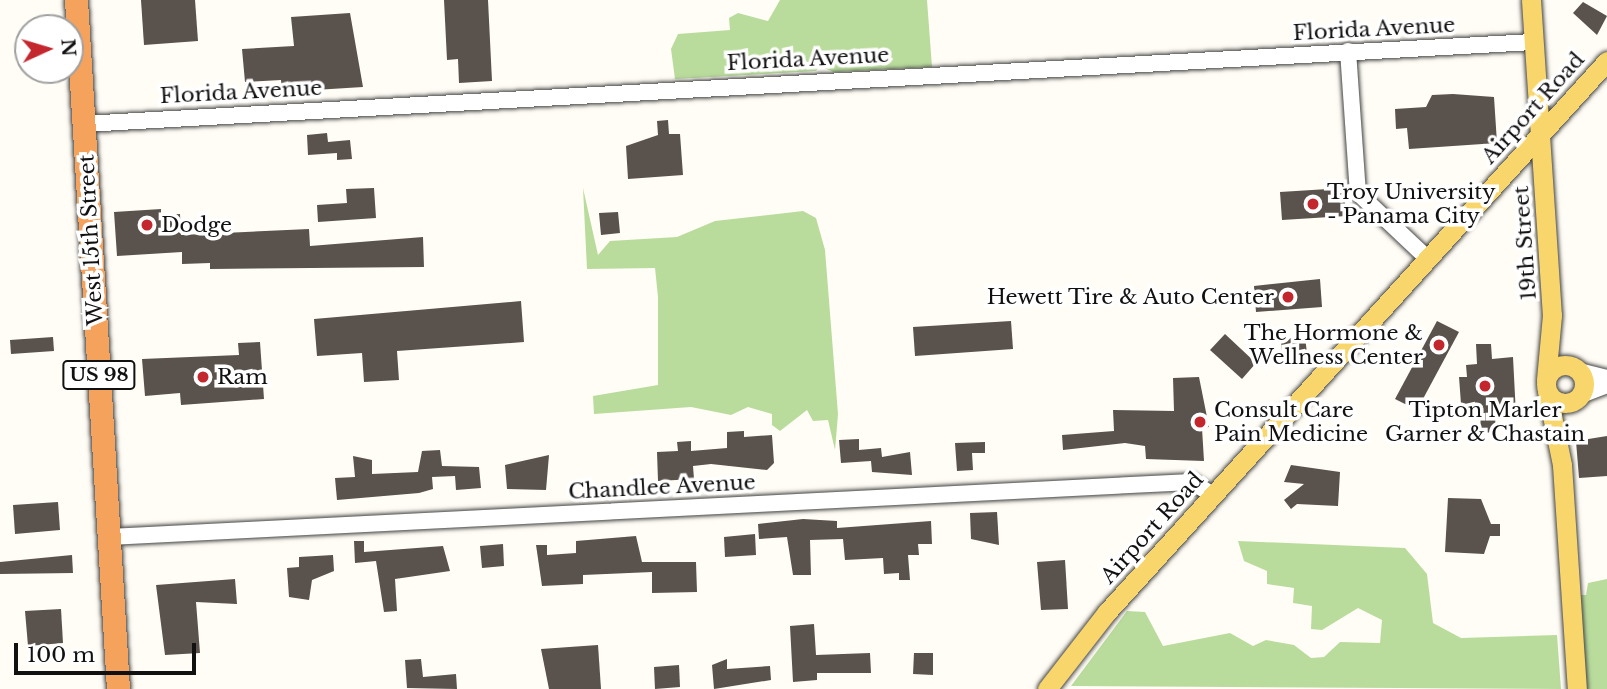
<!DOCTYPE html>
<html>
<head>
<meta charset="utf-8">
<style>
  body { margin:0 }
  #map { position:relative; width:1607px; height:689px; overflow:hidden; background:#fffdf5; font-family:"Libre Baskerville",serif }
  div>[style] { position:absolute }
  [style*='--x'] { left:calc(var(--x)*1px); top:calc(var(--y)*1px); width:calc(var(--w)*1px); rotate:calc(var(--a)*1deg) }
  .forest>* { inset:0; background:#b9dc9c }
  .building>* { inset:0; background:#5a524d }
  .roads { filter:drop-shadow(0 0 2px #444) drop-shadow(0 0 2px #444) }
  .minor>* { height:16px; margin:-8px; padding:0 8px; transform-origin:8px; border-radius:8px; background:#fff }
  .major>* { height:19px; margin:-9.5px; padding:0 9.5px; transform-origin:9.5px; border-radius:9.5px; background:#f9d66b }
  .major>.ring { margin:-9.5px; padding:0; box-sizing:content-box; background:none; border:19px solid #f9d66b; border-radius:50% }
  .highway>* { height:23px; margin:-11.5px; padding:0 11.5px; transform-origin:11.5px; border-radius:11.5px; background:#f5a25d }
  .dots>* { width:19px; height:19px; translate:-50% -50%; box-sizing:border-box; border:4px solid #fff; border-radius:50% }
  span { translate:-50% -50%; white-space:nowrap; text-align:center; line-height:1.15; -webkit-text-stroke:7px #fff; paint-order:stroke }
  .shield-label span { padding:2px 5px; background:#fff; border:2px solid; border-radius:5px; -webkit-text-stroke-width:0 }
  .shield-label { font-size:19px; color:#111; font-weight:700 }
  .street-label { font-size:21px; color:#111 }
  .poi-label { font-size:21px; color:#111 }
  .left { translate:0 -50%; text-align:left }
  .right { translate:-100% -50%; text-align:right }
  .north { position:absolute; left:14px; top:14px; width:70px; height:70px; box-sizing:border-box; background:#fff; border:2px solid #a0a0a0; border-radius:50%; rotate:86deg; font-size:19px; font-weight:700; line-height:28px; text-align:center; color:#111 }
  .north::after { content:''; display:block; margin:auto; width:24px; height:32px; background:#c4262e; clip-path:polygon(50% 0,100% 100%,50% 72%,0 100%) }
  .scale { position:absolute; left:14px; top:643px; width:182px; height:32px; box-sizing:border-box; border:4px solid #111; border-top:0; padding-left:9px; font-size:21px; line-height:24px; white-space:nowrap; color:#111; -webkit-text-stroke:5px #fff; paint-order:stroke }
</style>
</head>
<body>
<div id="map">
  <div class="forest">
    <i style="clip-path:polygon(780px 0,927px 0,932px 67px,833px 72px,820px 66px,816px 71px,675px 79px,671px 49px,678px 34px,730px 30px,729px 18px,738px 13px,768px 21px)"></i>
    <i style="clip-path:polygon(583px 188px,598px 255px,610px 241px,677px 237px,715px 221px,803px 211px,816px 218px,825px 250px,838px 414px,835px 450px,828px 420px,813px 421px,807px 410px,780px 431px,772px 425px,772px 414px,748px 407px,731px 415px,691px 407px,594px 414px,593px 396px,658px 385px,658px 297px,655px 268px,587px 269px)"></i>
    <i style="clip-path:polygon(1238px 541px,1405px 548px,1427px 574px,1433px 623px,1461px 638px,1557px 635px,1561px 689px,1071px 686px,1127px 611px,1145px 612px,1163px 646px,1230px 633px,1253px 646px,1266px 640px,1294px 645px,1311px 658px,1324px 657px,1340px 642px,1380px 643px,1382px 620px,1358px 608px,1322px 630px,1311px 629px,1312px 606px,1293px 603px,1294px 588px,1267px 584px,1267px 571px,1244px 561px)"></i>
    <i style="clip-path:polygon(1607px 579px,1607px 689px,1587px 689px,1579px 595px,1586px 595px,1588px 583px)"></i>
  </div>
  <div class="building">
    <i style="clip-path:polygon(141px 0,195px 0,198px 41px,144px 45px)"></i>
    <i style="clip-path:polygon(444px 0,488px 0,492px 81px,459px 83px,458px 59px,447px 60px)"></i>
    <i style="clip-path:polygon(1583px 2px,1607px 16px,1597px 35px,1573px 13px)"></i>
    <i style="clip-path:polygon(350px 13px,363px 87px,282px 92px,281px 80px,245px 82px,242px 49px,294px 46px,291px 17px)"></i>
    <i style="clip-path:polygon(1453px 94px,1494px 97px,1497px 143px,1409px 149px,1407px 128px,1396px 129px,1395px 109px,1426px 107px,1432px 95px)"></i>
    <i style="clip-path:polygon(668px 120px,669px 134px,680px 134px,683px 175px,628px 179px,626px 146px,658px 135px,657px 121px)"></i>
    <i style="clip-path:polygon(327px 133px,328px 142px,350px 140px,352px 159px,337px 160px,337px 153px,308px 155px,307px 135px)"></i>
    <i style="clip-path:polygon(374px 188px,376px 218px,318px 222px,317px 205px,347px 203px,346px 189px)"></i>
    <i style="clip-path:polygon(1344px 188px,1346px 216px,1282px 220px,1280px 192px)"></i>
    <i style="clip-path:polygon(161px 209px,161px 215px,180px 214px,181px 235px,309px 229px,310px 246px,423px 237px,424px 267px,210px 269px,210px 263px,182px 264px,182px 252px,117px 256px,114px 212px)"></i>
    <i style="clip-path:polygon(618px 212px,620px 233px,601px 235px,599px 213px)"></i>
    <i style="clip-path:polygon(1320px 279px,1322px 307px,1256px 312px,1254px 286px)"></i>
    <i style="clip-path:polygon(521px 301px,524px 342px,397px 351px,399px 380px,364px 382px,362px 353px,317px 356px,314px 319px)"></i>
    <i style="clip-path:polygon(1011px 321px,1013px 349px,915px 356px,913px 327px)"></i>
    <i style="clip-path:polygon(1437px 321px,1459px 332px,1417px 410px,1395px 399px)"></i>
    <i style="clip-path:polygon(1225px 334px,1256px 363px,1242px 379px,1210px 350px)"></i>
    <i style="clip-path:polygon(53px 337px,54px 351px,11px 354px,10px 340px)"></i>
    <i style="clip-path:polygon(1305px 337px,1307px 353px,1282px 355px,1281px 339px)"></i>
    <i style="clip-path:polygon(260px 342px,264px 399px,181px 405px,180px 393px,145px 396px,142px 359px,239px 355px,238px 343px)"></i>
    <i style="clip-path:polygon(1476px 344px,1491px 344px,1492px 359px,1513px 357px,1516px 415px,1495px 417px,1496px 432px,1481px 433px,1480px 410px,1461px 404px,1459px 377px,1467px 377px,1466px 365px,1477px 364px)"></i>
    <i style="clip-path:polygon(1199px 377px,1209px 427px,1202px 428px,1204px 461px,1146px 459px,1145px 446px,1125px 443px,1063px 450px,1062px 435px,1114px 431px,1113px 410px,1174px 411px,1173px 378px)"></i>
    <i style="clip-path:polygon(744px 431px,744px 437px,772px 435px,774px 463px,767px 470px,711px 464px,693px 466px,694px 479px,658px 481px,657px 452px,678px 451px,677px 442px,691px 441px,691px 451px,727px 448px,727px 432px)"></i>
    <i style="clip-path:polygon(1607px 436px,1607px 476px,1579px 478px,1576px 441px)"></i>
    <i style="clip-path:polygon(859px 439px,859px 450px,881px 448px,882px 457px,910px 452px,912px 475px,872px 472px,871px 461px,841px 463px,839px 440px)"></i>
    <i style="clip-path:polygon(985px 442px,985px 453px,972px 453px,973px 470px,957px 471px,955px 443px)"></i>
    <i style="clip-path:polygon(440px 450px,442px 466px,479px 467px,481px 488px,456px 490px,455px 476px,432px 477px,433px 489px,419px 493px,337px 500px,335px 478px,355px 477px,353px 456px,372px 460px,372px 474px,418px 472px,422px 451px)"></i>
    <i style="clip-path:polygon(549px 455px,546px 490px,507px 489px,505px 465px)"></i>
    <i style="clip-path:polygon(1291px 465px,1340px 472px,1338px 506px,1297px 504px,1291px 509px,1284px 500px,1304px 484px,1284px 482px)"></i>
    <i style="clip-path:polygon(1448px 498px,1481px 499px,1491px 524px,1500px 524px,1500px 536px,1490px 536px,1484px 554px,1445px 552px)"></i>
    <i style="clip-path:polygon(58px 502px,60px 530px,15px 534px,13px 505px)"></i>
    <i style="clip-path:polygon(997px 512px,999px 545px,971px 539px,970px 513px)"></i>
    <i style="clip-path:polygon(803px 519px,837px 521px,837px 528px,931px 521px,932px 544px,918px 544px,919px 555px,908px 555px,910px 580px,899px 580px,899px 573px,884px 574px,883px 558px,845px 560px,843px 539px,810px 540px,811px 575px,793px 575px,787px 537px,759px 539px,758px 524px)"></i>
    <i style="clip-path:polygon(755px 534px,756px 555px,725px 557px,724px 537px)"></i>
    <i style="clip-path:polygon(636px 536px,642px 562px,696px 562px,697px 592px,652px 593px,652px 572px,583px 575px,583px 584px,542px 586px,536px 545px,547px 545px,547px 555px,576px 553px,576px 541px)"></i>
    <i style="clip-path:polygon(354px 541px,364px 541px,364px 552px,443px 546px,450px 571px,395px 579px,397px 611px,384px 612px,376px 561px,355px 563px)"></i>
    <i style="clip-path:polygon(503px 544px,504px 566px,482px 568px,480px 546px)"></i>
    <i style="clip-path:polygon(72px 555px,73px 573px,0 574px,0 562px)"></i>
    <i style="clip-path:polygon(333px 555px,334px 571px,312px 580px,309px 600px,289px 597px,287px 568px,299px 567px,299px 557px)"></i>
    <i style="clip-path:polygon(1065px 560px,1068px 609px,1041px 610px,1037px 562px)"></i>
    <i style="clip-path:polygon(235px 579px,237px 604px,196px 602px,200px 653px,165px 655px,156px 585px)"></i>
    <i style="clip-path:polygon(61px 609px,63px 643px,28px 646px,25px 611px)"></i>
    <i style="clip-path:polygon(814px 624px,816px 655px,870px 653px,871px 673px,817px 673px,817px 680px,793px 682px,790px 626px)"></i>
    <i style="clip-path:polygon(598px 645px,601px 689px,549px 689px,541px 649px)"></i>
    <i style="clip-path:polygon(914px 653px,933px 653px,933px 675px,913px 674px)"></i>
    <i style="clip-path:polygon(421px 659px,423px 677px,456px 674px,457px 689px,407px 688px,405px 660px)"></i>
    <i style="clip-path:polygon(727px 659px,727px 669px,770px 666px,771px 680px,714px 689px,712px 665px)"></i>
    <i style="clip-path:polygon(679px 665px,680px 687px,655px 689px,654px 667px)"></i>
  </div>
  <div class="roads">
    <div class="minor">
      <i style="--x:1348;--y:51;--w:142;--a:86"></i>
      <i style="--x:1358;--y:193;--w:95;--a:43.3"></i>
      <i style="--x:84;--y:124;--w:1452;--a:-3.24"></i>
      <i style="--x:1579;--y:371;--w:29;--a:14"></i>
      <i style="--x:1581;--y:395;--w:28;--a:-21"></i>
      <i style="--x:109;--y:537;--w:1084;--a:-2.91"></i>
      <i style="--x:1192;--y:482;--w:25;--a:32"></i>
    </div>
    <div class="major">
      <i style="--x:1531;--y:0;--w:316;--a:86.2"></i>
      <i style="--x:1552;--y:315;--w:65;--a:95.3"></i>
      <i class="ring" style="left:1546px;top:365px;width:19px;height:19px"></i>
      <i style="--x:1547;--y:391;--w:76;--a:78.5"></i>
      <i style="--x:1562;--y:465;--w:225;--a:86.2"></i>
      <i style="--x:1047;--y:689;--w:98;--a:-52.1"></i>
      <i style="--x:1107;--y:612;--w:744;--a:-47.78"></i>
    </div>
    <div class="highway">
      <i style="--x:76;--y:0;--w:690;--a:86.51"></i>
    </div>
  </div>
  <div class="dots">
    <i style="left:1313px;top:204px;background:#c4262e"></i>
    <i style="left:147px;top:225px;background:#c4262e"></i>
    <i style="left:1288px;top:297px;background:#c4262e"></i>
    <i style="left:1439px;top:345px;background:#c4262e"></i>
    <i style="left:203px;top:377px;background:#c4262e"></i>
    <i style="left:1485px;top:386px;background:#c4262e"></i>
    <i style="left:1200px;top:422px;background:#c4262e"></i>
  </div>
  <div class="shield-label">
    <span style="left:99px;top:375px">US 98</span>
  </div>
  <div class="street-label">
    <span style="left:1374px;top:29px;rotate:-3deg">Florida Avenue</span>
    <span style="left:808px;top:59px;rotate:-3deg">Florida Avenue</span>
    <span style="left:241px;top:92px;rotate:-3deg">Florida Avenue</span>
    <span style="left:1533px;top:108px;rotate:-48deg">Airport Road</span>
    <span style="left:91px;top:240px;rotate:-93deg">West 15th Street</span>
    <span style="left:1525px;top:243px;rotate:-94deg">19th Street</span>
    <span style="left:662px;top:487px;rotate:-3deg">Chandlee Avenue</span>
    <span style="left:1152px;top:528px;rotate:-48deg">Airport Road</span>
  </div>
  <div class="poi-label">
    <span class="left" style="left:1327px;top:204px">Troy University<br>- Panama City</span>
    <span class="left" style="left:161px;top:225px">Dodge</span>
    <span class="right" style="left:1274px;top:297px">Hewett Tire &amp; Auto Center</span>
    <span class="right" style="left:1423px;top:345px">The Hormone &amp;<br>Wellness Center</span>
    <span class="left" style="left:217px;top:377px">Ram</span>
    <span class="left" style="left:1214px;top:422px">Consult Care<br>Pain Medicine</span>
    <span style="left:1485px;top:422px">Tipton Marler<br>Garner &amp; Chastain</span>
  </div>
  <div class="north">N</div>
  <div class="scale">100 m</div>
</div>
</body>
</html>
